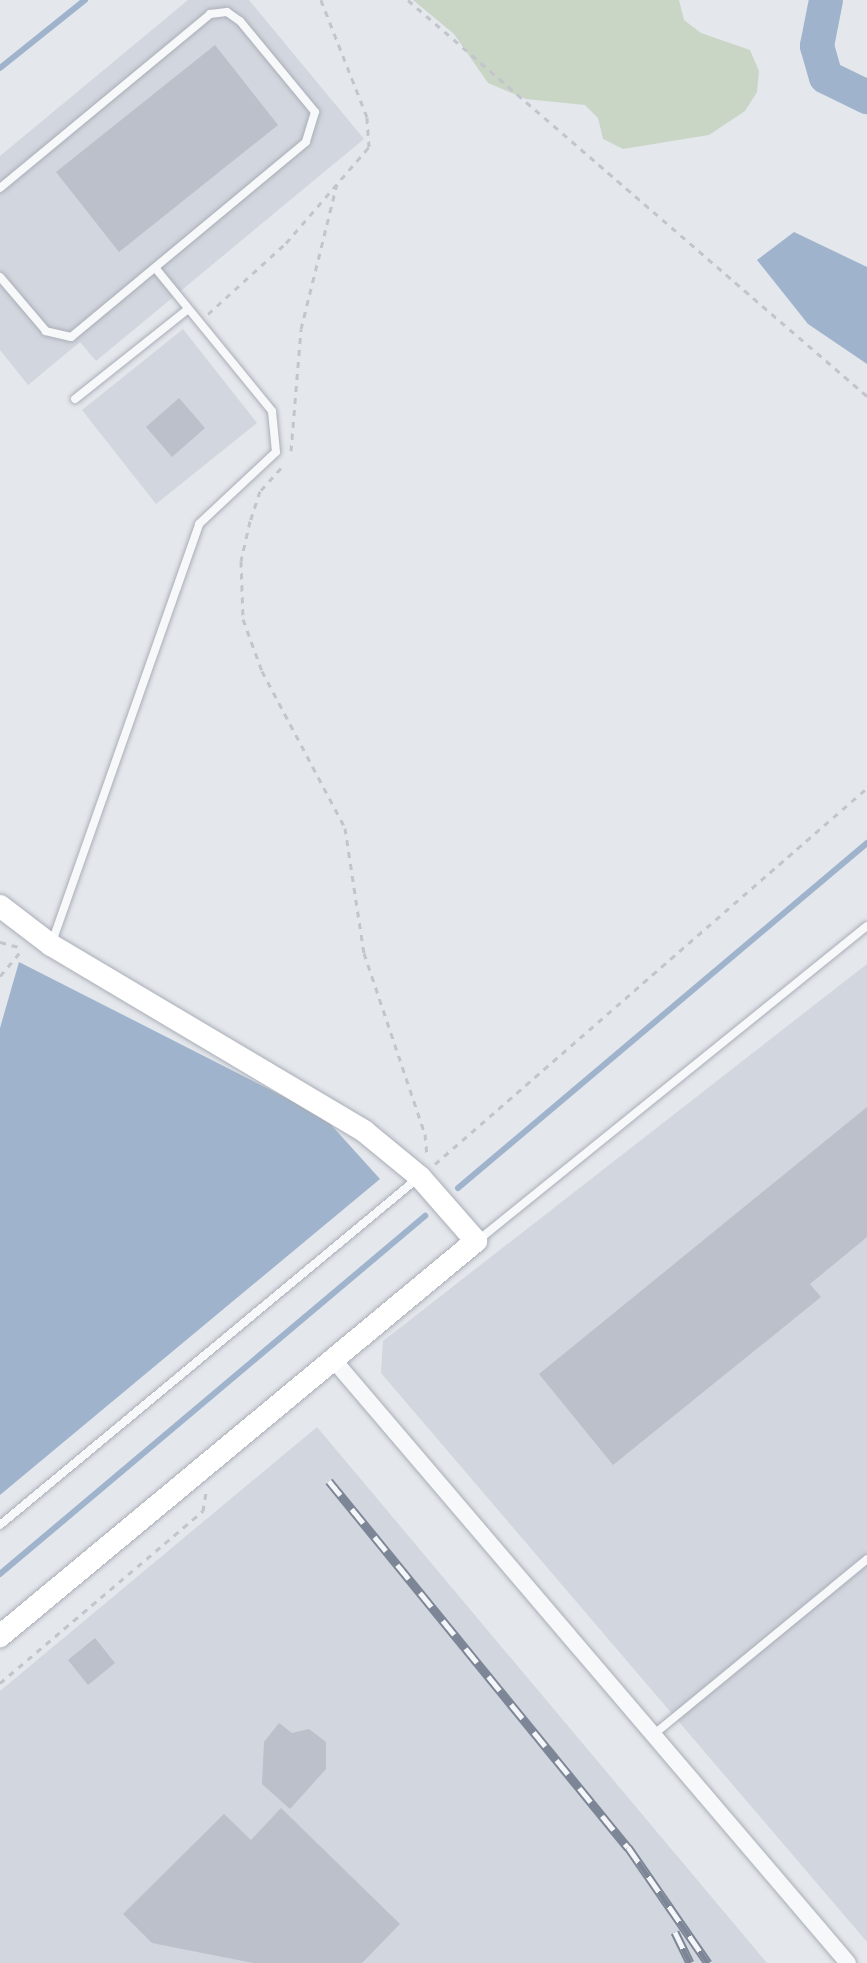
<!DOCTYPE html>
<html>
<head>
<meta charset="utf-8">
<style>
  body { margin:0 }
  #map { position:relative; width:867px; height:1963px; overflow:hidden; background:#e4e7ec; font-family:"PT Sans Narrow",sans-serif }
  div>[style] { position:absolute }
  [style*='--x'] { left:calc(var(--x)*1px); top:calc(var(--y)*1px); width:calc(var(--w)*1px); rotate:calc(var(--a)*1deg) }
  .built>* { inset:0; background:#d2d6de }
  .green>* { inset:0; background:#c9d6c5 }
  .water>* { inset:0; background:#9fb4cc }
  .stream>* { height:6px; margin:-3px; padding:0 3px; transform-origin:3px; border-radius:3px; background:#9fb4cc }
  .river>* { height:34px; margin:-17px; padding:0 17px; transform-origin:17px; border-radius:17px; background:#9fb4cc }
  .building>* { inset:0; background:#bbc0ca }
  .path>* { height:3px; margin-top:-1.5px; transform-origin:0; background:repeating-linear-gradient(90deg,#c2c5cb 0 6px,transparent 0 12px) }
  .roads { filter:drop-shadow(0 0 2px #a9aeb7) drop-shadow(0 0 2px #a9aeb7) }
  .lane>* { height:8px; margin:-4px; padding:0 4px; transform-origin:4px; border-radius:4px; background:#f7f8fa }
  .street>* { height:16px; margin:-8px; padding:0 8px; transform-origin:8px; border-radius:8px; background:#f7f8fa }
  .secondary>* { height:22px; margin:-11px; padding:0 11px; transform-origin:11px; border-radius:11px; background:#fff }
  .rail>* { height:9px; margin-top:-4.5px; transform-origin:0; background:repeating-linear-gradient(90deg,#f4f6f9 0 18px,#7d8696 0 36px); box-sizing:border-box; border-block:2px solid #7d8696 }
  span { translate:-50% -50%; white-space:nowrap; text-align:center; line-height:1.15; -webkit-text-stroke:8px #f4f6f9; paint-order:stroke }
</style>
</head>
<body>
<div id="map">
  <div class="built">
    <i style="clip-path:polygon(188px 0,249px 0,364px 139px,96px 361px,80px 342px,28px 385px,0 350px,0 156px)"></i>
    <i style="clip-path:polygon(183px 329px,257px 423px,156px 504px,82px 410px)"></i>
    <i style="clip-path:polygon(867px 964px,867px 1942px,381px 1373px,383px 1341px)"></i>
    <i style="clip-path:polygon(317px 1427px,767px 1963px,0 1963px,0 1691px)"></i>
  </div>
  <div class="green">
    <i style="clip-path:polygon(413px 0,679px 0,684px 20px,701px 33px,750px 50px,759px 71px,757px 92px,745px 111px,709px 135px,623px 149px,603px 139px,598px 118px,585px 105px,526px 99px,488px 83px,454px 34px)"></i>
  </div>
  <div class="water">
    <i style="clip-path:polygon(794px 232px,867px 267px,867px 364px,808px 324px,757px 260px)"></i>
    <i style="clip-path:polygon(19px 962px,324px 1117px,380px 1179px,0 1495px,0 1028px)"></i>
  </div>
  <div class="stream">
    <i style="--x:0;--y:68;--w:109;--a:-38.7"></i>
    <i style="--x:458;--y:1188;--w:535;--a:-40.15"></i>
    <i style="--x:0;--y:1574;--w:556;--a:-40.11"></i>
  </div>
  <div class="river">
    <i style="--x:826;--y:0;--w:47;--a:101.1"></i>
    <i style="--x:817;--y:46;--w:32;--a:74"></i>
    <i style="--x:826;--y:77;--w:46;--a:26"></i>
  </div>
  <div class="building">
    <i style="clip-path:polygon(215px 45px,278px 125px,119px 252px,56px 172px)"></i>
    <i style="clip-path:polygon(179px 398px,205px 428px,172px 457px,146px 427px)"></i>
    <i style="clip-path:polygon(867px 1107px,867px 1237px,810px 1284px,821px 1297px,613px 1465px,539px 1374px)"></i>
    <i style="clip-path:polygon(95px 1638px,115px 1663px,88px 1685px,68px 1660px)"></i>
    <i style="clip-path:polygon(279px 1723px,292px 1733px,309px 1729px,326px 1742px,326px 1769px,290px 1809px,262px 1784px,264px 1742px)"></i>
    <i style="clip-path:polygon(281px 1808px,400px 1924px,362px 1963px,253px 1963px,152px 1943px,123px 1914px,224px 1814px,251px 1840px)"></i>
  </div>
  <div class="path">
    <i style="--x:408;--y:0;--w:606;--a:40.79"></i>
    <i style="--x:208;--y:314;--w:105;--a:-42.3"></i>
    <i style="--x:286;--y:243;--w:127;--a:-49.2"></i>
    <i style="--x:369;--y:147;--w:30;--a:-94"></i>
    <i style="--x:367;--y:117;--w:126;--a:-111.5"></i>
    <i style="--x:291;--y:451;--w:122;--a:-85.3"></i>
    <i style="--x:301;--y:329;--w:149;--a:-76.1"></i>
    <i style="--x:281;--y:468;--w:31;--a:132"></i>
    <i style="--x:260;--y:491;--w:32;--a:108"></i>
    <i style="--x:250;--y:521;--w:41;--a:102.7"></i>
    <i style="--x:241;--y:561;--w:58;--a:88"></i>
    <i style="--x:243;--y:619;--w:55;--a:69.9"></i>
    <i style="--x:262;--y:671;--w:178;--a:62.1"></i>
    <i style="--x:345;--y:828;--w:126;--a:81.4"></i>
    <i style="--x:364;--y:953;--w:191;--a:71.4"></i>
    <i style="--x:425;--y:1134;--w:23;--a:85"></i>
    <i style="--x:0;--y:942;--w:20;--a:15"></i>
    <i style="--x:0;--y:976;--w:35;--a:-50"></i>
    <i style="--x:435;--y:1164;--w:573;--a:-41.04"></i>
    <i style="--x:0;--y:1683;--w:266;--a:-40.3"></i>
    <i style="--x:203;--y:1511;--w:18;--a:-81"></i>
  </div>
  <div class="roads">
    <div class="lane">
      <i style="--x:0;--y:188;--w:273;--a:-39.6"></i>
      <i style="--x:210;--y:14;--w:17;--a:-7"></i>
      <i style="--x:227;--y:12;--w:16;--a:35"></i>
      <i style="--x:240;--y:21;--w:118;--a:50.5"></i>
      <i style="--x:315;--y:112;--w:31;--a:107"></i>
      <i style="--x:306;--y:142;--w:305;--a:140.3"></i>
      <i style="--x:71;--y:337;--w:26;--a:-167"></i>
      <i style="--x:46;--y:331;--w:71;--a:-130.4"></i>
      <i style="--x:75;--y:399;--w:144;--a:-38.5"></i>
      <i style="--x:51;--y:945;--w:446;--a:-70.6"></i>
      <i style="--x:199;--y:524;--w:105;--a:-43.1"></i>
      <i style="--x:276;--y:452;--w:41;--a:-95.6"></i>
      <i style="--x:272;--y:411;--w:183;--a:-129.2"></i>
      <i style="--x:477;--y:1241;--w:501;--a:-38.93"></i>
      <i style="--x:0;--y:1525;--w:543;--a:-39.7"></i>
      <i style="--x:653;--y:1735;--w:277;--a:-39.4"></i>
    </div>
    <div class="street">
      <i style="--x:332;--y:1358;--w:795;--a:49.54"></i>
    </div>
    <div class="secondary">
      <i style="--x:0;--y:906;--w:64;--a:37.4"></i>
      <i style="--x:51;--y:945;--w:364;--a:30.7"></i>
      <i style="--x:364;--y:1131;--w:72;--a:39.4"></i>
      <i style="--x:420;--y:1177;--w:85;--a:48.8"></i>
      <i style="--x:476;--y:1241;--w:619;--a:140.31"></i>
    </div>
  </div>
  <div class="rail">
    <i style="--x:329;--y:1481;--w:473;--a:50.8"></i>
    <i style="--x:628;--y:1847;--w:141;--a:55.4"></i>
    <i style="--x:675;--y:1932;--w:34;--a:64"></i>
  </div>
</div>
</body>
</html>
